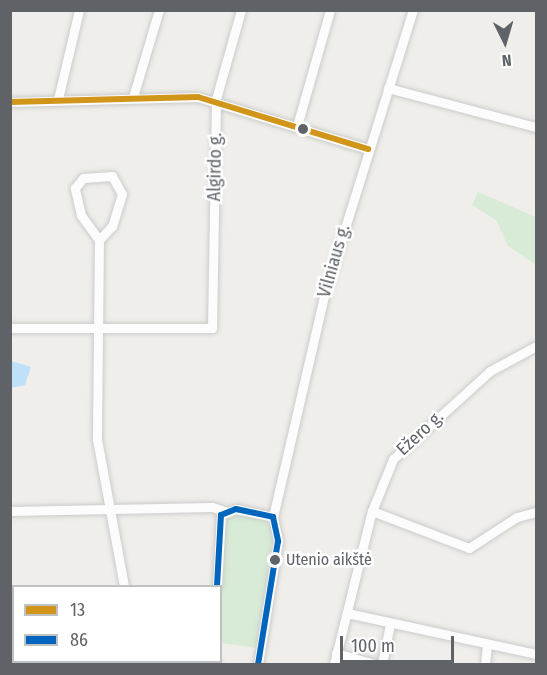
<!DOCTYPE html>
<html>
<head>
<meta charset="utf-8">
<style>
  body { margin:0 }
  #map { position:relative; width:547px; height:675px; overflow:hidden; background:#efeeea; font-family:"Fira Sans Condensed",sans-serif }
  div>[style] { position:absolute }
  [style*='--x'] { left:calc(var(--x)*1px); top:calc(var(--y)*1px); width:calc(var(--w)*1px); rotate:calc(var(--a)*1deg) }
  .green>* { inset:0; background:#d8ebd6 }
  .water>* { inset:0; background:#bfe0f9 }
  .roads { filter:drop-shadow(0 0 2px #cbcccc) drop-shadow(0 0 2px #cbcccc) }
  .street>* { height:9px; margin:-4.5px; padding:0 4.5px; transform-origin:4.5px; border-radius:4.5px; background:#fdfcfc }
  .primary>* { height:15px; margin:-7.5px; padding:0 7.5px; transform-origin:7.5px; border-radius:7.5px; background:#f4f2e9 }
  .bus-1>* { height:6px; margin:-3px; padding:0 3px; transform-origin:3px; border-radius:3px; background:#d1951a }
  .bus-2>* { height:6px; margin:-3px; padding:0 3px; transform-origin:3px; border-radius:3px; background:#0065bd }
  .dots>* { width:16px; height:16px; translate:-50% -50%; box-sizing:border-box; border:3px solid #fff; border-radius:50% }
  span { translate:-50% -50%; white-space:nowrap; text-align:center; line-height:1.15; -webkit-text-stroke:5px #fff; paint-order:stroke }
  .bus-label { font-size:16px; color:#5f6368 }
  .left { translate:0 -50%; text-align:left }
  .street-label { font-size:18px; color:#5f6368 }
  .frame { position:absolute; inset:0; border:12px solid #5f6368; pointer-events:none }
  .legend { position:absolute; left:12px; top:585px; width:210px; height:78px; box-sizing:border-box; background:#fff; border:2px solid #bfc1c3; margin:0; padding:8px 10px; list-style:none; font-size:18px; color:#5f6368 }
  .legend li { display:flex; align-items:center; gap:12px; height:30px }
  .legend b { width:30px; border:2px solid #bfc1c3 }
  .north { position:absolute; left:475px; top:12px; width:60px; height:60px; -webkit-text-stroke:4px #fff; paint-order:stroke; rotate:175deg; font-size:16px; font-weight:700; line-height:24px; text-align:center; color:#5f6368 }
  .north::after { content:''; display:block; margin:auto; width:21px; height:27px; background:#5f6368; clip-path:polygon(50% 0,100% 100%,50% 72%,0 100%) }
  .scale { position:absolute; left:340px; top:636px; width:114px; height:27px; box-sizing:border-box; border:3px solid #5f6368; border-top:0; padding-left:8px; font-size:18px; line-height:21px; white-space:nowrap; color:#5f6368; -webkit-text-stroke:4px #fff; paint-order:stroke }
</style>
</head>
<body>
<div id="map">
  <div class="green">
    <i style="clip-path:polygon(478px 192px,536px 217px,536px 265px,508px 246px,496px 220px,472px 205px)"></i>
    <i style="clip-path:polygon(234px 513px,264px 518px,274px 531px,256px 648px,221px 643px,222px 524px)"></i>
  </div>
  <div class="water">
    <i style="clip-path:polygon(11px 361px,31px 367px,25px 385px,11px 388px)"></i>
  </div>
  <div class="roads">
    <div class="street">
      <i style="--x:388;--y:88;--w:153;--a:14.8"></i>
      <i style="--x:133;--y:97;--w:91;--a:-73.4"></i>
      <i style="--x:58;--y:99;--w:91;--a:-76.7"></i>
      <i style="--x:10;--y:102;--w:188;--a:-1.5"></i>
      <i style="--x:198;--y:97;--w:178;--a:17"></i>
      <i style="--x:297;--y:126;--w:121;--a:-74.1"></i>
      <i style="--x:99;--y:240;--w:31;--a:-126"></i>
      <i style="--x:81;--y:215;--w:28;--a:-103"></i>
      <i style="--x:75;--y:188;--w:13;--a:-51"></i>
      <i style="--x:83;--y:178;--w:29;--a:-4"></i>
      <i style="--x:112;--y:176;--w:21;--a:61"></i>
      <i style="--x:122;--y:194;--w:34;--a:107"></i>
      <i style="--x:112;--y:226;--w:19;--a:133"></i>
      <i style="--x:99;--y:240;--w:199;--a:90.6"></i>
      <i style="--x:97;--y:439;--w:149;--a:79.6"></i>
      <i style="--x:10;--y:328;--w:202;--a:0"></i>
      <i style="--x:212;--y:328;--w:229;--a:-89"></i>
      <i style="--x:216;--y:99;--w:92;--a:-74.3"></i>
      <i style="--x:10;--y:511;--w:202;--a:-1.1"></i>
      <i style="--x:212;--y:507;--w:13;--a:18"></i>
      <i style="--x:372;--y:511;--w:104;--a:20.9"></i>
      <i style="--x:469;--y:548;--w:57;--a:-32.9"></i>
      <i style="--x:517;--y:517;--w:20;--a:-15"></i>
      <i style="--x:273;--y:517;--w:231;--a:-77"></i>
      <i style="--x:325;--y:292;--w:295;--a:-72.7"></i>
      <i style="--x:217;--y:586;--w:71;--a:-86.8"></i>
      <i style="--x:221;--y:515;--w:16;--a:-22"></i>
      <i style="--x:236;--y:509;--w:38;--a:12"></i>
      <i style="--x:273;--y:517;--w:25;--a:78"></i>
      <i style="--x:278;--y:541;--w:125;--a:99.2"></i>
      <i style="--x:347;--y:613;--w:193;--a:12.2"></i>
      <i style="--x:336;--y:653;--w:40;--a:16"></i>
      <i style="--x:135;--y:664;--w:2;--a:-63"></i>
      <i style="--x:215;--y:664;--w:2;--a:-90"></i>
      <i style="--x:334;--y:664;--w:158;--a:-76.1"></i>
      <i style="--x:372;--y:511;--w:56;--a:-68"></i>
      <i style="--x:393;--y:459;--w:131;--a:-42.2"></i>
      <i style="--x:490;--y:371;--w:52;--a:-28.5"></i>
      <i style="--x:382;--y:664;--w:41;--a:-78.7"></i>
      <i style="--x:485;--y:664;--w:19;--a:-84"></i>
    </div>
    <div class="primary">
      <i style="--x:10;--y:651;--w:4;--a:0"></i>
      <i style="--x:65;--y:662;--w:10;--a:11"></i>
    </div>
  </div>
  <div class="bus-1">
    <i style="--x:10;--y:102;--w:188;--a:-1.5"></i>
    <i style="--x:198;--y:97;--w:178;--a:17"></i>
  </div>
  <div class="bus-2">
    <i style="--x:217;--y:586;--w:71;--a:-86.8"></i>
    <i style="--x:221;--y:515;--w:16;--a:-22"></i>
    <i style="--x:236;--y:509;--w:38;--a:12"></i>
    <i style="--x:273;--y:517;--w:25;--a:78"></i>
    <i style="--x:278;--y:541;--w:125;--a:99.2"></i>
  </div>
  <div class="dots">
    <i style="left:303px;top:129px;background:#5f6368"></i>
    <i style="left:275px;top:560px;background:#5f6368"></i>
  </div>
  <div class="bus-label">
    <span class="left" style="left:286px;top:560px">Utenio aikštė</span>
  </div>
  <div class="street-label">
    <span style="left:215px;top:167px;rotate:-89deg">Algirdo g.</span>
    <span style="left:334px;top:261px;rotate:-74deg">Vilniaus g.</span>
    <span style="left:420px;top:433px;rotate:-43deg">Ežero g.</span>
  </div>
  <div class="frame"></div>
  <ul class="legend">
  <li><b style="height:8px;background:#d1951a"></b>13</li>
  <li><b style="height:8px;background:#0065bd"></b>86</li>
  </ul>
  <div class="north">N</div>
  <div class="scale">100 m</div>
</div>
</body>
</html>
